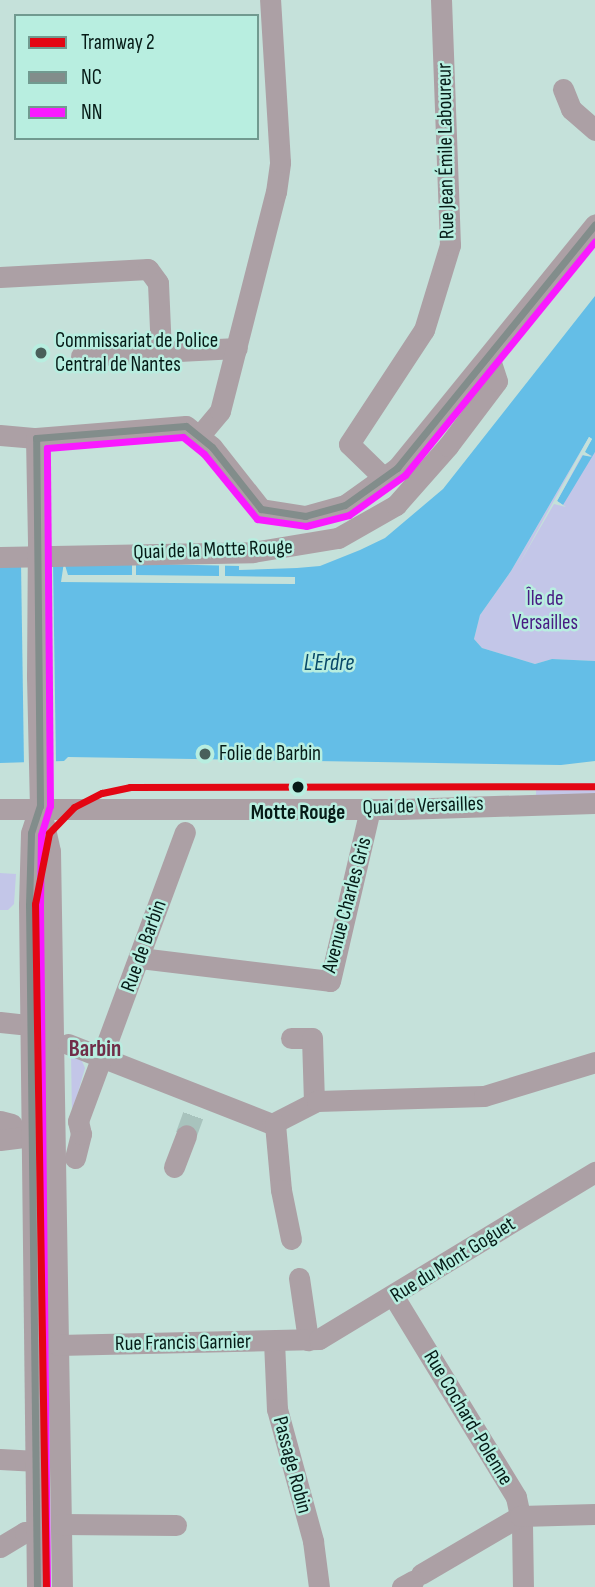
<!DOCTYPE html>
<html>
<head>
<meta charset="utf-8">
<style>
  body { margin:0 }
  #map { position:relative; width:595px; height:1587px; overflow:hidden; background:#c5e1da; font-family:"Sofia Sans Condensed",sans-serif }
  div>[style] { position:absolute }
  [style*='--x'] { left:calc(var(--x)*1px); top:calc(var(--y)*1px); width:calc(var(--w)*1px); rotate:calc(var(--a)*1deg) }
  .green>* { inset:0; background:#c3c6e8 }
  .water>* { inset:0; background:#64bee7 }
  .pier>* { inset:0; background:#c5e1da }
  .minor-tunnel>* { height:21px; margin-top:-10.5px; transform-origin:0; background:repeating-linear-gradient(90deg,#a8c3bd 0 21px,transparent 0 31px) }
  .minor>* { height:21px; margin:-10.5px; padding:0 10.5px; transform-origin:10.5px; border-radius:10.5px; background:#aca0a5 }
  .minor-bridge>* { height:21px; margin:-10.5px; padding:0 10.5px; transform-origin:10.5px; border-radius:10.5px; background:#aca0a5 }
  .bus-1>* { height:7px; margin:-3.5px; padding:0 3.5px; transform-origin:3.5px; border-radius:3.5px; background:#828d8b }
  .bus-2>* { height:7px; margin:-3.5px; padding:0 3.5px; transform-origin:3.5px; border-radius:3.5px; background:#f91aff }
  .tram-1>* { height:7px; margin:-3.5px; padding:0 3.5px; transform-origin:3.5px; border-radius:3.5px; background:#e30613 }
  .dots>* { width:19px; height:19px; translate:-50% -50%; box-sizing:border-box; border:4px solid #b8eee0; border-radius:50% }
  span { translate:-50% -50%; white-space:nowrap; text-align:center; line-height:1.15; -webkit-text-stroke:5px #b8eee0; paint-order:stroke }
  .street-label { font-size:21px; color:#061b17 }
  .poi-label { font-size:21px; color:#061b17 }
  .left { translate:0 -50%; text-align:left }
  .park-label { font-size:21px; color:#481c83 }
  .stop-label { font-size:21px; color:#061b17; font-weight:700 }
  .water-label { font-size:23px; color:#074868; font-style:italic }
  .neighbourhood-label { font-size:23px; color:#702d48; font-weight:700 }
  .legend { position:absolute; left:14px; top:14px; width:245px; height:126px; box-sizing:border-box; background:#b8eee0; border:2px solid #719a90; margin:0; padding:9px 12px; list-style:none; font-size:21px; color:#061b17 }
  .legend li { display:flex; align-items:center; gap:14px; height:35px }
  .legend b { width:35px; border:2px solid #719a90 }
</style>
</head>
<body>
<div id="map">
  <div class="green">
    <i style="clip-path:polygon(589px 437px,592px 456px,595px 452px,595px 661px,552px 659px,535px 664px,482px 648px,474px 639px,480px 615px,511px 571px)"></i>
    <i style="clip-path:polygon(595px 783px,595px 800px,536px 800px,536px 785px)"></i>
    <i style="clip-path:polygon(0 873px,16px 874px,14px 904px,8px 910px,0 910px)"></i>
    <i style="clip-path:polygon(71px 1055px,81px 1059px,85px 1068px,72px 1113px)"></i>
  </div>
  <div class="water">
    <i style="clip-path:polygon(595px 296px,595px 452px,563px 505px,557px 501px,583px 455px,592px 456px,584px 452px,592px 439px,589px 437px,511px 571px,480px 615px,474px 639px,482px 648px,535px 664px,552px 659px,595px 661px,595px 761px,561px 765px,68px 757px,64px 761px,0 763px,0 566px,68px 562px,239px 566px,239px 570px,297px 568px,320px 566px,360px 550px,385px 538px,443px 489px)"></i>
  </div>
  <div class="pier">
    <i style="clip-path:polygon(589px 437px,592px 439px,585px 452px,592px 457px,582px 455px,557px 501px,566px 507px,554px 504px,518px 566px)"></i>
    <i style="clip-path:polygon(132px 561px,136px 561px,136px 575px,219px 576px,219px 562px,225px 562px,225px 576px,295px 577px,295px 584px,61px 582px,64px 562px,68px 575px,132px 575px)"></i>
    <i style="clip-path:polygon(21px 562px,53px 562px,56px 765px,24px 766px)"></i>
  </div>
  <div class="minor-tunnel">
    <i style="--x:186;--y:1135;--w:23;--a:-70"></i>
  </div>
  <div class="minor">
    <i style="--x:563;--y:89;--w:22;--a:68"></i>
    <i style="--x:571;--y:109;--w:32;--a:41"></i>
    <i style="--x:0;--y:277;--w:148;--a:-3.1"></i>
    <i style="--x:148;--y:269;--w:17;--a:54"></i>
    <i style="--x:158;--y:283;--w:69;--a:87.5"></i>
    <i style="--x:81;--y:356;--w:156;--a:-2.9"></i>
    <i style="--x:0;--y:435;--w:36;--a:5"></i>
    <i style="--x:36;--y:438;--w:150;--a:-4.6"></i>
    <i style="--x:186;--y:426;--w:33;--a:39"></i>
    <i style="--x:212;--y:447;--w:79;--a:51.7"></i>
    <i style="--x:261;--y:509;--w:45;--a:9"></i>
    <i style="--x:305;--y:516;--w:41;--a:-15.4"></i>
    <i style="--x:345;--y:505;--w:64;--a:-35.4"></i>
    <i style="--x:397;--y:468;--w:314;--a:-50.9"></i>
    <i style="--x:200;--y:435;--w:31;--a:-50"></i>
    <i style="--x:220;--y:411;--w:226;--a:-75.7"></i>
    <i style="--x:276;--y:192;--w:30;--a:-82"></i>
    <i style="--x:280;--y:162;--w:162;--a:-93.5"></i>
    <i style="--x:36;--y:438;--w:108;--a:88.9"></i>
    <i style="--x:385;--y:479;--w:50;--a:-135.8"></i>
    <i style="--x:349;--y:444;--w:136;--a:-56.7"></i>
    <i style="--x:424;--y:330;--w:89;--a:-73"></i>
    <i style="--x:450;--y:245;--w:245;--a:-92.1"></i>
    <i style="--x:0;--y:557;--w:253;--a:-1.1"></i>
    <i style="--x:253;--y:552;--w:86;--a:-9.4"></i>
    <i style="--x:338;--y:538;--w:67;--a:-29.6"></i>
    <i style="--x:396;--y:505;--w:79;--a:-48.6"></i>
    <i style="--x:448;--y:446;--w:81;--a:-53"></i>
    <i style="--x:497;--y:381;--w:26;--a:-108"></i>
    <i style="--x:37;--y:676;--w:130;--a:88.7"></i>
    <i style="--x:40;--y:806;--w:46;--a:77.5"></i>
    <i style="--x:50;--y:851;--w:736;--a:89.07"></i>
    <i style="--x:0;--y:809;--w:401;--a:0"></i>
    <i style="--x:401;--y:809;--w:194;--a:-1.8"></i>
    <i style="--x:140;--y:958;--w:191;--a:6.9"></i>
    <i style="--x:330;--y:981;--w:177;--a:-76.9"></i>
    <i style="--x:0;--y:1022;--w:20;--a:6"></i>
    <i style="--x:291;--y:1038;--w:21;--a:0"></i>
    <i style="--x:312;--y:1038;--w:64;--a:88.2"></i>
    <i style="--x:68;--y:1044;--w:219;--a:21.4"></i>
    <i style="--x:272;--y:1124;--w:51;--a:-27.1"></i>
    <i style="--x:317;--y:1101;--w:167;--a:-1.7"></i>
    <i style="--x:484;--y:1096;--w:116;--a:-17"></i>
    <i style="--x:0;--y:1121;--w:12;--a:14"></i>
    <i style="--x:275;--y:1124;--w:66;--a:84.8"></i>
    <i style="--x:281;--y:1190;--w:50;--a:78.5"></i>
    <i style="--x:0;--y:1140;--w:32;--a:-7"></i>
    <i style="--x:75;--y:1158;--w:25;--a:-76"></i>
    <i style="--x:81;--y:1134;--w:13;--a:-103"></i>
    <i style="--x:78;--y:1121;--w:308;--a:-69.7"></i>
    <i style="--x:174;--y:1167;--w:34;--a:-69"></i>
    <i style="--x:299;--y:1278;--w:63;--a:81.7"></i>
    <i style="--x:394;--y:1297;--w:234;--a:58.6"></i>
    <i style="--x:516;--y:1497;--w:29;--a:78"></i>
    <i style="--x:522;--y:1525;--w:62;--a:89.1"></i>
    <i style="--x:274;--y:1341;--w:68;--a:87.5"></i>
    <i style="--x:277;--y:1409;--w:137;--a:74.7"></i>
    <i style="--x:313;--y:1541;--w:46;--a:82.6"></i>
    <i style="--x:58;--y:1345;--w:261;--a:-1.3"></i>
    <i style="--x:319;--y:1339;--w:323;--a:-31.2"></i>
    <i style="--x:0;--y:1459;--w:37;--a:3"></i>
    <i style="--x:61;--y:1524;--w:115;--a:0.5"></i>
    <i style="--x:0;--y:1547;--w:29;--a:-31"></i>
    <i style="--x:25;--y:1532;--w:11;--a:0"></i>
    <i style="--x:421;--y:1574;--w:115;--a:-30.4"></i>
    <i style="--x:520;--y:1516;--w:75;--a:-1.5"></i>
    <i style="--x:37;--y:1587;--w:682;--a:-90.67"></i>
    <i style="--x:29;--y:905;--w:72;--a:-88.4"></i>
    <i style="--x:31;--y:833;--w:28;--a:-72"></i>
    <i style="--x:402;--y:1587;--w:13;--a:-29"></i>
  </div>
  <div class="minor-bridge">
    <i style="--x:37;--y:676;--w:130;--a:-89.6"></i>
  </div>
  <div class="bus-1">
    <i style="--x:37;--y:1587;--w:682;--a:-90.67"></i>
    <i style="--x:29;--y:905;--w:72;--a:-88.4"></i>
    <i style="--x:31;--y:833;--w:28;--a:-72"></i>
    <i style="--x:40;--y:806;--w:368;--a:-90.6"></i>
    <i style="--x:36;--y:438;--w:150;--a:-4.6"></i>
    <i style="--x:186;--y:426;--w:33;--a:39"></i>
    <i style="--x:212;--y:447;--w:79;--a:51.7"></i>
    <i style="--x:261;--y:509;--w:45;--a:9"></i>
    <i style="--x:305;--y:516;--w:41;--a:-15.4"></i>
    <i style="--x:345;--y:505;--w:64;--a:-35.4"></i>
    <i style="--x:397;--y:468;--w:314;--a:-50.9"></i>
  </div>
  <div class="bus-2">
    <i style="--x:47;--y:1587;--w:682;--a:-90.59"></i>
    <i style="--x:40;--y:905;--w:70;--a:-89.2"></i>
    <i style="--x:41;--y:835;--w:30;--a:-73"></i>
    <i style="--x:50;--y:806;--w:358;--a:-90.5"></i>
    <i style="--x:47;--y:448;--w:136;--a:-4.6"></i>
    <i style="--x:183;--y:437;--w:27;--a:39"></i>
    <i style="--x:204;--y:454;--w:84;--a:50.8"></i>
    <i style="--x:257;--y:519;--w:49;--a:8.1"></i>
    <i style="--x:306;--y:526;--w:44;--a:-14.3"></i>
    <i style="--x:349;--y:515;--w:69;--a:-35.5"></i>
    <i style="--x:405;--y:475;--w:301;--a:-50.9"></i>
  </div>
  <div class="tram-1">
    <i style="--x:46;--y:1587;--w:683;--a:-90.92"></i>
    <i style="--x:35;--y:904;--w:72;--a:-78.8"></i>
    <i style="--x:49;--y:833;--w:36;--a:-46"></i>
    <i style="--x:74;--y:807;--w:31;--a:-27"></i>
    <i style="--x:102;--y:793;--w:29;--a:-12"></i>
    <i style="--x:130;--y:787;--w:465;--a:-0.1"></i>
  </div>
  <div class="dots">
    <i style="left:41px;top:353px;background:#49605b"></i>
    <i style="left:205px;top:754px;background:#49605b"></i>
    <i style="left:298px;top:787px;background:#061b17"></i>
  </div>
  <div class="street-label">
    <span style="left:446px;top:151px;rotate:-91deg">Rue Jean Émile Laboureur</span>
    <span style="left:213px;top:550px;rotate:-2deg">Quai de la Motte Rouge</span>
    <span style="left:423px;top:806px;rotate:-2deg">Quai de Versailles</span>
    <span style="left:347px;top:905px;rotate:-75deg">Avenue Charles Gris</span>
    <span style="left:144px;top:946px;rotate:-70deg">Rue de Barbin</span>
    <span style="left:453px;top:1260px;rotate:-32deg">Rue du Mont Goguet</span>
    <span style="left:183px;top:1343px;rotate:-1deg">Rue Francis Garnier</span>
    <span style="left:468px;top:1418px;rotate:59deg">Rue Cochard-Polenne</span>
    <span style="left:292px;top:1465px;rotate:75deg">Passage Robin</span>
  </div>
  <div class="poi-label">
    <span class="left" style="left:55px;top:353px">Commissariat de Police<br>Central de Nantes</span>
    <span class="left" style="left:219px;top:754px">Folie de Barbin</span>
  </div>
  <div class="park-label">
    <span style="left:545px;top:611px">Île de<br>Versailles</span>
  </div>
  <div class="stop-label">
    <span style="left:298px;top:813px">Motte Rouge</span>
  </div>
  <div class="water-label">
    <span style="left:329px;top:663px">L'Erdre</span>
  </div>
  <div class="neighbourhood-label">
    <span style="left:95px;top:1049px">Barbin</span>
  </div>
  <ul class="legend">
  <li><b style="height:9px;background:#e30613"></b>Tramway 2</li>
  <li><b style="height:9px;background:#828d8b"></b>NC</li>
  <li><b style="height:9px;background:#f91aff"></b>NN</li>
  </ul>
</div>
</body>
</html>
